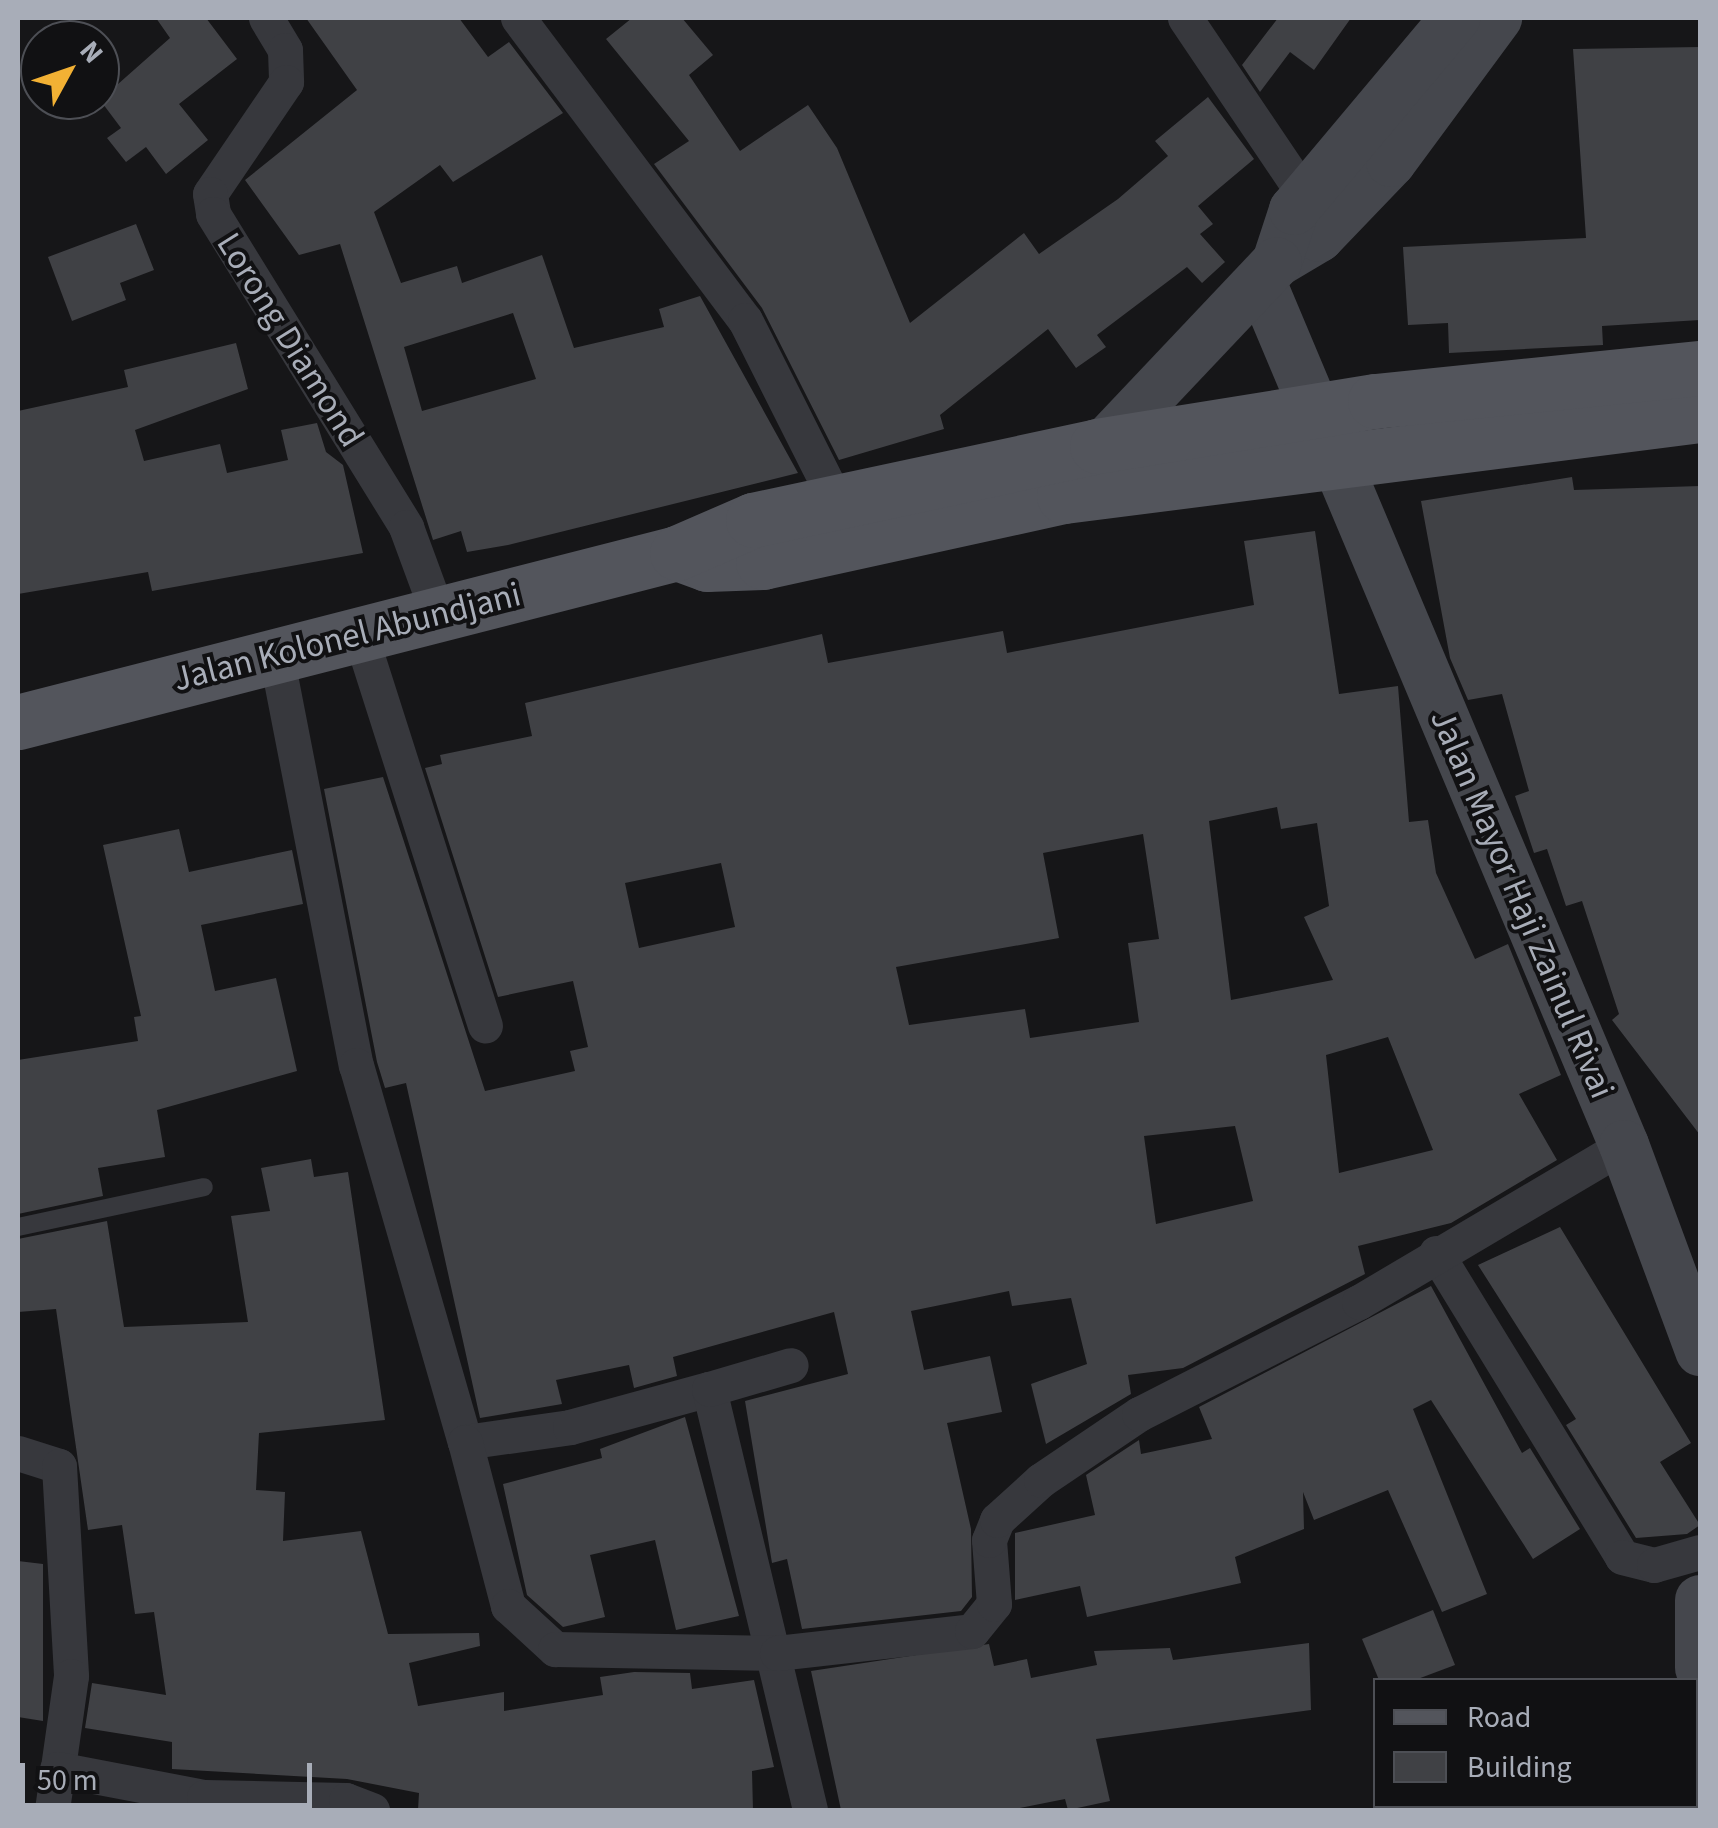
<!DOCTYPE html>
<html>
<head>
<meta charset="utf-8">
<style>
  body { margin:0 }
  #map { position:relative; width:1718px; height:1828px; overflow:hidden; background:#161618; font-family:"Source Sans 3",sans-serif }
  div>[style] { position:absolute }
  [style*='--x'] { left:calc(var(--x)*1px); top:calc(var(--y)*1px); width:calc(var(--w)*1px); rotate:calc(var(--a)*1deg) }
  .building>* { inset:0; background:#404145 }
  .lane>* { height:18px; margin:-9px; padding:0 9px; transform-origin:9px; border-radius:9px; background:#37383d }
  .street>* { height:35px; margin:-17.5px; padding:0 17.5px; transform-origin:17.5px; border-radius:17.5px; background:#37383d }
  .secondary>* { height:50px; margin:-25px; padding:0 25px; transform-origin:25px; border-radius:25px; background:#45474d }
  .primary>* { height:55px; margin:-27.5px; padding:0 27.5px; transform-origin:27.5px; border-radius:27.5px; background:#53555c }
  span { translate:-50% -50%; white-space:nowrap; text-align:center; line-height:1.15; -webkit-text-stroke:8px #111113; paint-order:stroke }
  .street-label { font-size:35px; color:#a8adb8 }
  .frame { position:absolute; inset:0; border:20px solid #a8adb8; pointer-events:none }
  .legend { position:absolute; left:1373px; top:1678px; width:325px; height:130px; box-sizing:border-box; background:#111113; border:2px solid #4d4f55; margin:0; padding:12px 18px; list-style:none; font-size:30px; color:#a8adb8 }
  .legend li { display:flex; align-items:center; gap:20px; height:50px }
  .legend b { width:50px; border:2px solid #4d4f55 }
  .north { position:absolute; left:20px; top:20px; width:100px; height:100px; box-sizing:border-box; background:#111113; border:2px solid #4d4f55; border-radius:50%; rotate:50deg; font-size:28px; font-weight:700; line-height:40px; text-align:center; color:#a8adb8 }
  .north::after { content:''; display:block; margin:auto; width:35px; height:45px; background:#f2b134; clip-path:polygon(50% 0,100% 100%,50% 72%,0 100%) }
  .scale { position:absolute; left:20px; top:1763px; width:292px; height:45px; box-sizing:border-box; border:5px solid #a8adb8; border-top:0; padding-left:12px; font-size:30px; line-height:35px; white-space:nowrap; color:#a8adb8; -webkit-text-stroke:8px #111113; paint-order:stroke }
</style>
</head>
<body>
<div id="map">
  <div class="building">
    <i style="clip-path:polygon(156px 18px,206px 18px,237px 59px,179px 104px,208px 140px,166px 174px,146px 147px,126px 162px,107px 138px,121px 128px,100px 100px,170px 38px)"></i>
    <i style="clip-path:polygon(evenodd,306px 18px,459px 18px,488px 57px,509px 42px,563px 113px,453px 182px,440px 165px,374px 212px,401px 283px,457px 266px,462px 283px,542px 255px,574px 348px,664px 327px,659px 309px,700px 296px,798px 473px,508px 545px,467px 552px,461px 531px,433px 540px,340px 244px,299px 255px,245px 180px,357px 90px,306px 18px,513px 313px,536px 379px,422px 411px,404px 347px,513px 313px)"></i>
    <i style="clip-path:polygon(632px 18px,682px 18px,713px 55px,689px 75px,740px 151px,808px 105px,837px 148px,910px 323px,1024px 233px,1039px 254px,1118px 199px,1168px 156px,1155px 141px,1208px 97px,1254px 159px,1198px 206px,1213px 224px,1200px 234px,1225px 262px,1202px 283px,1187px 267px,1097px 335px,1106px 347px,1076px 368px,1048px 329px,940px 415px,944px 429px,839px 460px,762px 308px,654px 164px,689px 141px,606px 39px)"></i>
    <i style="clip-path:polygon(1278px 18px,1351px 18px,1314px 70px,1290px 52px,1260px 92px,1242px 65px)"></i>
    <i style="clip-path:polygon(1700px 47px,1700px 320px,1602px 326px,1603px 345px,1449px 353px,1448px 323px,1408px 325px,1403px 247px,1586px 238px,1573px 49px)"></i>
    <i style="clip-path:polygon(136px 224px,154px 270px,120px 283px,126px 300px,72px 321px,48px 257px)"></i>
    <i style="clip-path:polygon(236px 343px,248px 389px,135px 430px,144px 461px,220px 444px,227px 473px,288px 460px,281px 430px,317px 423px,326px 452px,343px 465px,363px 553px,152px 591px,148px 572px,18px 594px,18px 411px,128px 387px,124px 370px)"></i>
    <i style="clip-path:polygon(1572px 477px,1574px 490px,1700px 486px,1700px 1135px,1612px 1020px,1619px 1014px,1582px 901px,1566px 906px,1547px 849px,1534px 853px,1515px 796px,1529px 791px,1502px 694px,1468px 700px,1450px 658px,1421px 501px)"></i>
    <i style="clip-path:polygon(evenodd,1315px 531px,1339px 694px,1398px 686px,1409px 822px,1428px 820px,1436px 873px,1475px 959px,1508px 944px,1561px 1075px,1519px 1094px,1557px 1160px,1451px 1223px,1358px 1246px,1365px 1274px,1183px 1368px,1128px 1375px,1131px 1394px,1046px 1444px,1031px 1384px,1087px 1364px,1071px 1298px,1012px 1306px,1009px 1291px,911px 1311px,924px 1370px,990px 1356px,1002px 1412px,947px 1423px,971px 1529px,972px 1597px,961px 1611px,802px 1629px,787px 1559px,772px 1563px,745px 1401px,848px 1374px,834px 1312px,673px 1357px,677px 1376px,634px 1388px,629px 1365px,556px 1380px,562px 1404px,480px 1418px,406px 1083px,385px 1088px,377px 1062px,324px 789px,383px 777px,485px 1091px,575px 1071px,570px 1051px,588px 1047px,573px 981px,498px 997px,425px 768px,442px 764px,440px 755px,532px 736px,525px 703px,822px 634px,828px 663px,1003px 631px,1007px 653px,1254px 605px,1244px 541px,1315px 531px,1277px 807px,1281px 829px,1317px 823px,1329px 906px,1304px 917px,1333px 980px,1231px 1000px,1209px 821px,1277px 807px,1315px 531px,1143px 834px,1159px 939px,1128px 943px,1139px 1022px,1030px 1038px,1025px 1009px,909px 1025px,896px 967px,1059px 938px,1043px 853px,1143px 834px,1315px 531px,721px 863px,735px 927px,639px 948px,625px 883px,721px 863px,1315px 531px,1388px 1037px,1433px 1150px,1339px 1173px,1326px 1055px,1388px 1037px,1315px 531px,1235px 1126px,1253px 1201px,1156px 1224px,1144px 1136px,1235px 1126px)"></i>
    <i style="clip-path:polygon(179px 829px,189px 872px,292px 850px,303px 904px,201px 925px,215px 991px,276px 978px,297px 1071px,157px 1110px,165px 1157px,98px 1168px,103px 1196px,18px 1214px,18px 1060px,138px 1041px,134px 1017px,141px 1016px,103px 845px)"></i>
    <i style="clip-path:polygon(311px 1159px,314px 1177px,348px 1172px,385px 1420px,259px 1433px,256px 1490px,285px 1492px,283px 1541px,361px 1531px,388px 1634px,479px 1633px,480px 1646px,409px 1663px,418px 1706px,504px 1692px,504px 1711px,603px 1695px,600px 1677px,634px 1672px,690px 1673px,692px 1689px,754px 1680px,774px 1767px,752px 1771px,753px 1810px,418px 1810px,419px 1793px,347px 1779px,172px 1769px,172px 1742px,85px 1728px,92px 1683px,166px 1695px,154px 1612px,135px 1614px,122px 1525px,88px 1530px,56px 1309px,18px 1312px,18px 1239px,107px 1221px,124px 1327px,248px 1322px,231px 1216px,270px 1211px,261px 1168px)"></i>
    <i style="clip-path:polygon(1560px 1227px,1691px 1443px,1660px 1462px,1700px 1525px,1687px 1534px,1636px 1538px,1566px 1425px,1576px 1419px,1478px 1265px)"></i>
    <i style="clip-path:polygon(1431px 1286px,1522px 1453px,1530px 1448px,1580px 1529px,1533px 1559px,1431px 1400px,1413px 1409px,1487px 1594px,1442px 1612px,1388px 1490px,1314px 1520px,1303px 1492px,1304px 1529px,1235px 1557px,1241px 1583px,1087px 1617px,1080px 1586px,1015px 1600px,1015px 1533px,1095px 1515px,1086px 1475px,1139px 1440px,1141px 1454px,1212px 1439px,1199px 1407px)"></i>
    <i style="clip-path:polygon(685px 1417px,739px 1616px,676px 1630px,655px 1540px,590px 1555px,605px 1617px,563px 1627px,527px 1595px,503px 1484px,602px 1458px,600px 1449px)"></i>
    <i style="clip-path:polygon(18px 1561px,43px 1564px,43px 1721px,18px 1717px)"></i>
    <i style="clip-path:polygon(1433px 1610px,1455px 1665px,1415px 1680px,1379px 1680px,1362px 1639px)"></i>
    <i style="clip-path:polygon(1309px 1643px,1311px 1710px,1096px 1739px,1110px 1801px,1068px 1810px,1065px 1799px,1010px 1810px,841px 1810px,811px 1671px,989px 1644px,994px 1666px,1027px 1659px,1031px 1678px,1097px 1665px,1094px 1651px,1170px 1648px,1173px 1660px)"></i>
  </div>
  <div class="lane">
    <i style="--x:18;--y:1227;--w:190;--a:-12.1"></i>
  </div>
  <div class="street">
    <i style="--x:266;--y:18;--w:37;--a:59"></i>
    <i style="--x:285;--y:50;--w:32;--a:88"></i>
    <i style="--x:286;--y:82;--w:135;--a:124.2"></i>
    <i style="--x:210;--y:194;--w:20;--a:81"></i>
    <i style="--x:213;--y:214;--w:368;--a:58.3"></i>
    <i style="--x:406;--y:527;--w:93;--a:69.8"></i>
    <i style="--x:518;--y:18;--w:378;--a:53.1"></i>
    <i style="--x:745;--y:320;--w:203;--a:63.3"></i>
    <i style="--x:1185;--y:18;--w:215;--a:56"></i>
    <i style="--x:360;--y:634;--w:411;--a:72.3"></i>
    <i style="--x:276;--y:655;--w:418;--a:79"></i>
    <i style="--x:356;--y:1065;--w:392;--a:73.9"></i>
    <i style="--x:465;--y:1442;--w:106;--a:-8.1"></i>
    <i style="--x:570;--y:1427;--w:144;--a:-15.3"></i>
    <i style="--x:709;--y:1389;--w:433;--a:76.5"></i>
    <i style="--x:1436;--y:1253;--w:356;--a:58.5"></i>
    <i style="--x:1622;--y:1557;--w:33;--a:14"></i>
    <i style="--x:1654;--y:1565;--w:48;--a:-15.8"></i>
    <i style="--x:709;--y:1389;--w:85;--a:-16.3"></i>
    <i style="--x:465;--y:1442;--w:170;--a:75.3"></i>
    <i style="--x:508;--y:1606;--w:64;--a:42.5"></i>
    <i style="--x:555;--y:1649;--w:222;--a:1"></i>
    <i style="--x:777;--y:1653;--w:196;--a:-6.4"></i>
    <i style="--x:972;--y:1631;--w:35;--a:-51"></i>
    <i style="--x:994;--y:1604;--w:64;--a:-94.5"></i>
    <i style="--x:989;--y:1540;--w:22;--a:-68"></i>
    <i style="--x:997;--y:1520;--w:59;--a:-42.3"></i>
    <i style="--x:1041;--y:1480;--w:118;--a:-34"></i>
    <i style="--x:1139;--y:1414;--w:247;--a:-27"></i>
    <i style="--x:1359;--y:1302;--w:308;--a:-30.6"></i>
    <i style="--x:18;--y:1453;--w:43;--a:17.6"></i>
    <i style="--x:59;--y:1466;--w:210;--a:86.7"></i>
    <i style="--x:71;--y:1676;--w:135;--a:98.1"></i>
    <i style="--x:57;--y:1769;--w:150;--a:10.8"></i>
    <i style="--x:204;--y:1797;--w:142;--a:1.2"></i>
    <i style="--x:346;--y:1800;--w:28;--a:21"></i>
  </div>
  <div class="secondary">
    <i style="--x:1277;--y:262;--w:49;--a:-30.8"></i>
    <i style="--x:1319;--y:237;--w:104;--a:-46.2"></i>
    <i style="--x:1391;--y:162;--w:179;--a:-53.6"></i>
    <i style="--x:1277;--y:262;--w:55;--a:-71.9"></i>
    <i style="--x:1294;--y:210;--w:251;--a:-50"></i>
    <i style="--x:1261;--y:282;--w:936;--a:67.19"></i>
    <i style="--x:1624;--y:1145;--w:220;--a:69.7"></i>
    <i style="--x:1085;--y:465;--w:279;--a:-46.6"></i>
    <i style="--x:1700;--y:1600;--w:68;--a:90"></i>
  </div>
  <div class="primary">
    <i style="--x:677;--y:553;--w:32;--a:20"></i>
    <i style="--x:707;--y:564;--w:56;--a:-2"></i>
    <i style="--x:763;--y:562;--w:308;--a:-12.4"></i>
    <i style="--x:1064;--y:496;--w:641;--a:-7.26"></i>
    <i style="--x:18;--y:722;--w:680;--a:-14.38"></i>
    <i style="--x:677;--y:553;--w:83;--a:-23.5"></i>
    <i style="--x:753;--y:520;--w:352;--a:-12.1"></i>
    <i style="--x:1097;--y:446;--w:282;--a:-9.2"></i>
    <i style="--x:1375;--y:401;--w:327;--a:-5.8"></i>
  </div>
  <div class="street-label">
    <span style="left:290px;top:340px;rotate:58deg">Lorong Diamond</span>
    <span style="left:347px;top:637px;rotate:-14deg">Jalan Kolonel Abundjani</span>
    <span style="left:1522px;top:904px;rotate:67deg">Jalan Mayor Haji Zainul Rivai</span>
  </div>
  <div class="frame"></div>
  <ul class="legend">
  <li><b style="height:12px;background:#53555c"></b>Road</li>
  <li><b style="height:28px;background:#404145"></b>Building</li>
  </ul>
  <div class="north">N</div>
  <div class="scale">50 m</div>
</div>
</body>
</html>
